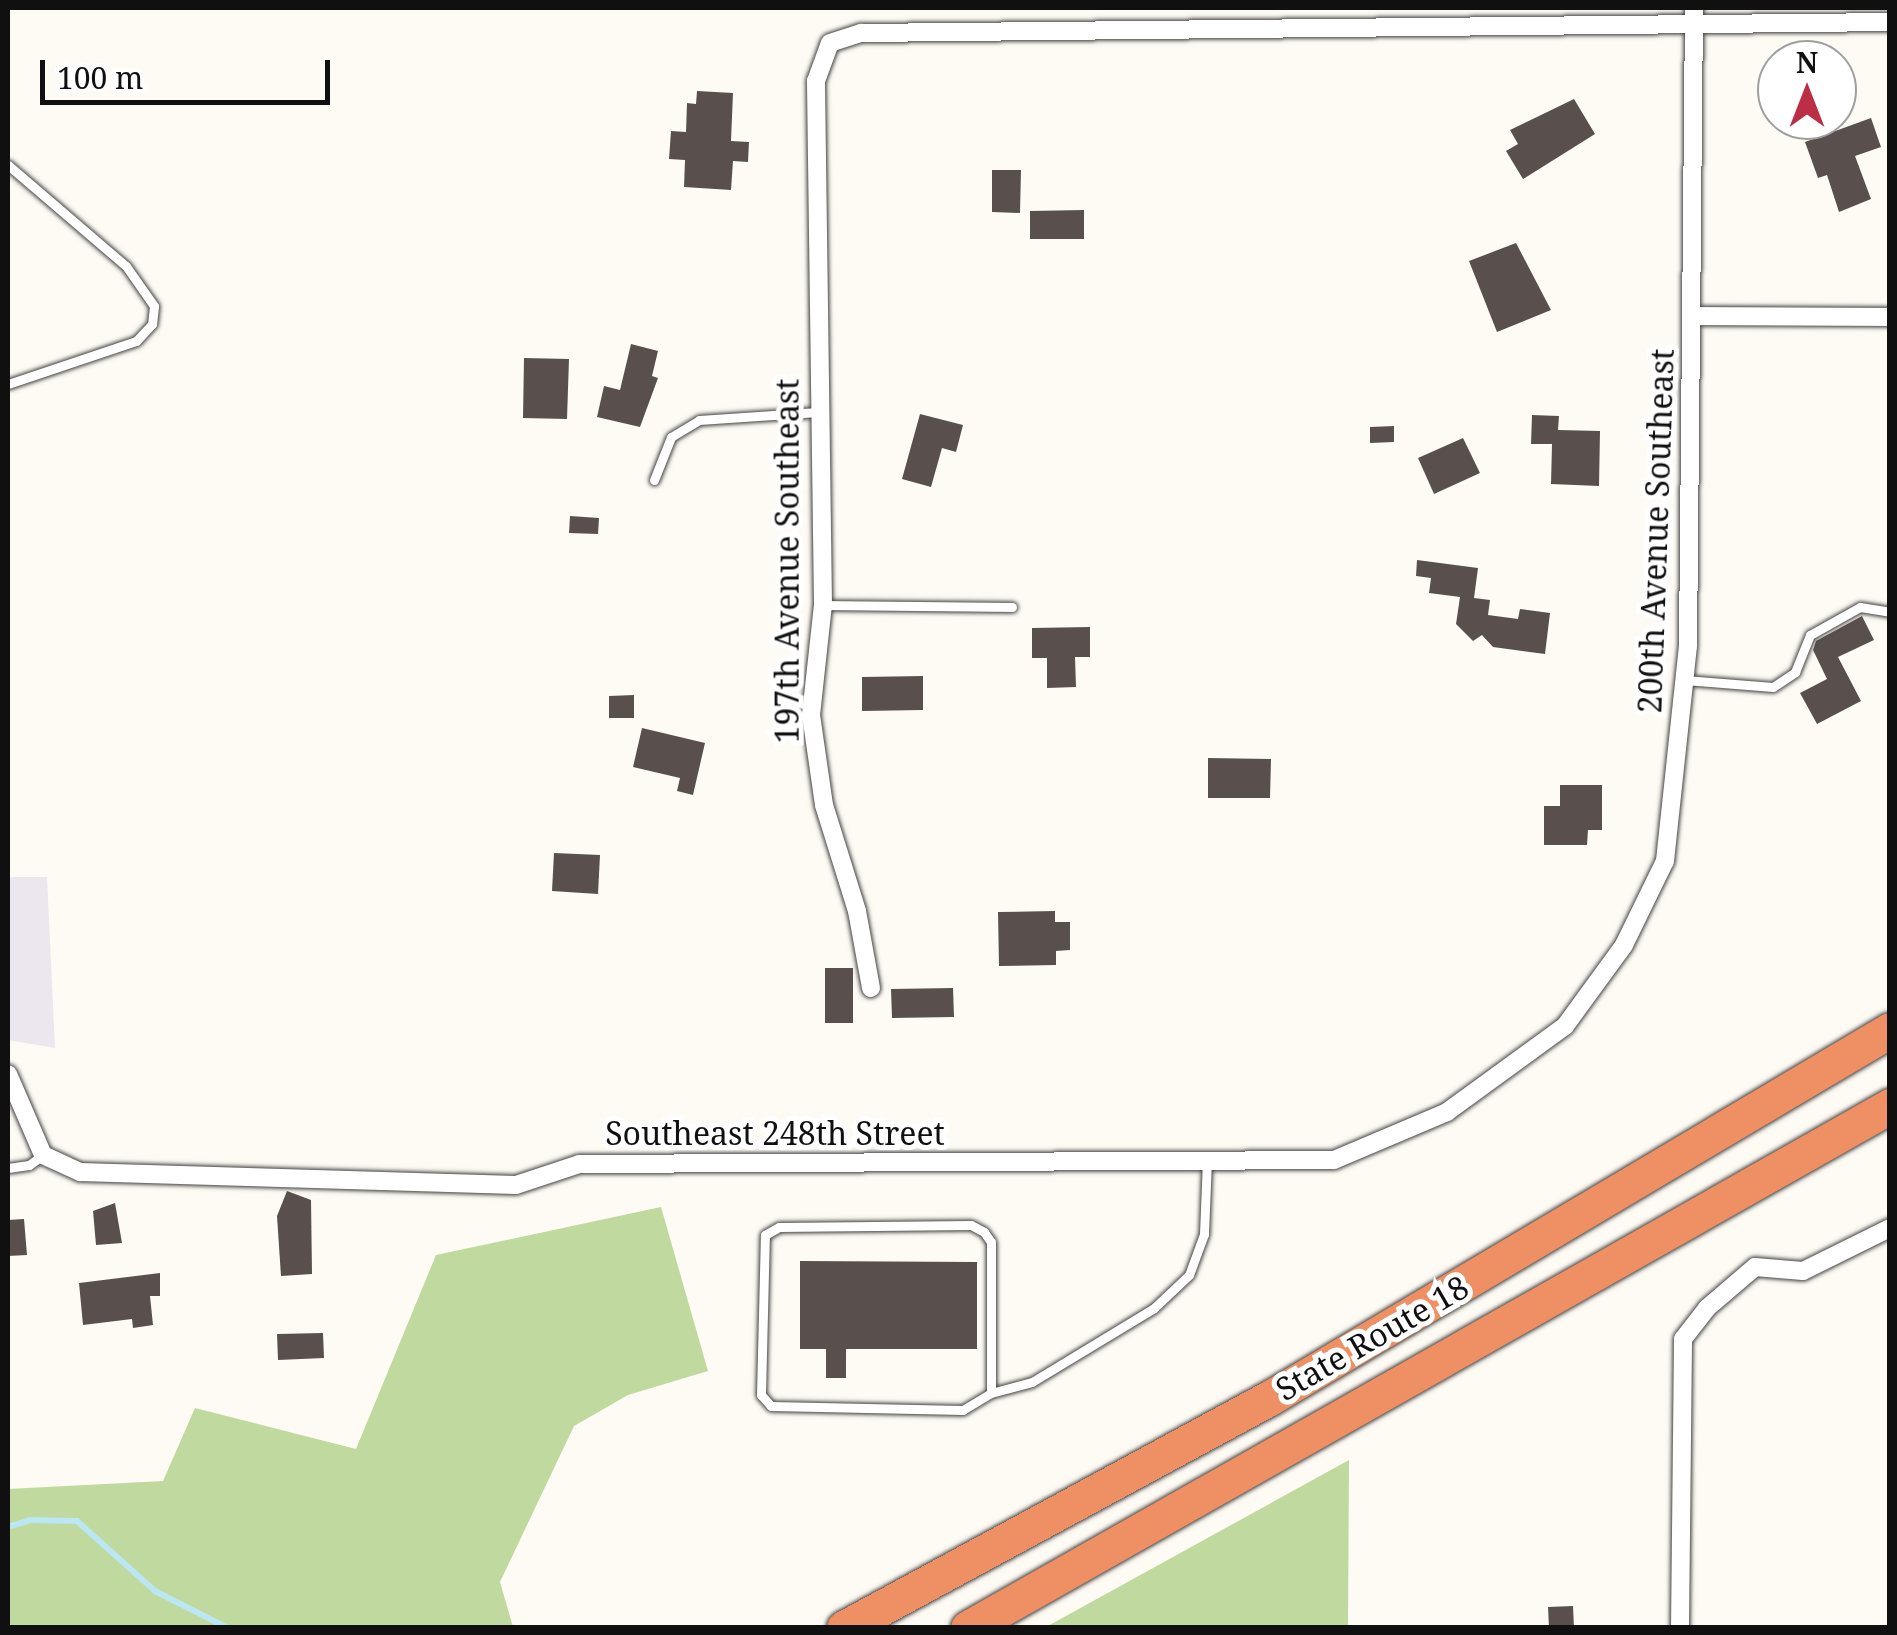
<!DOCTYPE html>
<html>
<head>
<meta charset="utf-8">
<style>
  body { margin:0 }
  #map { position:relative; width:1897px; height:1635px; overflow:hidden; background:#fefbf4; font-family:"Noto Serif",serif }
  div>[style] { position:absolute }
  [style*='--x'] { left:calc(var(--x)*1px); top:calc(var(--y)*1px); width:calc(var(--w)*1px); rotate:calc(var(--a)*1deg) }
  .industrial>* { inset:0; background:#ece6ee }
  .forest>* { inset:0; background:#c0d99e }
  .stream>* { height:6px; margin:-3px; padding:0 3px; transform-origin:3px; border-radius:3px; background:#bbe6f4 }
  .building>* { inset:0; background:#59504d }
  .roads { filter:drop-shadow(0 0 2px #434343) drop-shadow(0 0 2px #434343) }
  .lane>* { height:9px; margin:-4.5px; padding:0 4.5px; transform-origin:4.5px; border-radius:4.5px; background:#fff }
  .street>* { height:18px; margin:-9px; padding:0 9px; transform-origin:9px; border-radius:9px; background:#fff }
  .highway>* { height:35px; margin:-17.5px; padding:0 17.5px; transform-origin:17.5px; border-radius:17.5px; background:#ee9063 }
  span { translate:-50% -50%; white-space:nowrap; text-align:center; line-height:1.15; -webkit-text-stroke:10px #fff; paint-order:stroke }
  .street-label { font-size:32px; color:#101010 }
  .frame { position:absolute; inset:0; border:10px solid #101010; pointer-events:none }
  .north { position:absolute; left:1757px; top:40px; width:100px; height:100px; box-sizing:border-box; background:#fff; border:2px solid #9f9f9f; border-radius:50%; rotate:0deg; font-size:28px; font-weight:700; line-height:40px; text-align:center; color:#101010 }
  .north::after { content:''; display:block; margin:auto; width:35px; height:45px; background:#bc2d46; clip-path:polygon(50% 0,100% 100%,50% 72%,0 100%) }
  .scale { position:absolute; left:40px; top:60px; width:290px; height:45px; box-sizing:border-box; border:5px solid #101010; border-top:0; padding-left:12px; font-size:30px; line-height:35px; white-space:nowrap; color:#101010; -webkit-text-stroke:8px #fff; paint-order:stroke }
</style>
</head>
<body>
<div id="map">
  <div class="industrial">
    <i style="clip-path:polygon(8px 877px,47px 877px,55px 1048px,8px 1040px)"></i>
  </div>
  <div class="forest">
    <i style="clip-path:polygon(661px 1207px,708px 1371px,628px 1395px,574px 1426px,500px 1582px,513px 1627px,8px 1627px,8px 1489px,163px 1481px,195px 1408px,356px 1449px,436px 1255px)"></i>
    <i style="clip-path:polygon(1349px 1460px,1348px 1627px,1046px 1627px)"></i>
  </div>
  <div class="stream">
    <i style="--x:8;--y:1527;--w:24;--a:-17"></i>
    <i style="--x:31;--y:1520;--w:46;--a:1.2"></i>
    <i style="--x:77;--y:1521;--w:105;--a:41.9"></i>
    <i style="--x:155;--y:1591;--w:82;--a:26.9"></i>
  </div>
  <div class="building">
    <i style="clip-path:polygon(697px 91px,733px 93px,731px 141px,749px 142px,748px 162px,733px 161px,731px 190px,684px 187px,685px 160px,669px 159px,671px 131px,686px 132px,687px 103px,696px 104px)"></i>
    <i style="clip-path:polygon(1574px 99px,1595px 134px,1523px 179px,1506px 151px,1518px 144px,1510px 130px)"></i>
    <i style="clip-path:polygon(1871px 118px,1881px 147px,1855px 156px,1871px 199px,1839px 212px,1827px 175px,1818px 178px,1805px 142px)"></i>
    <i style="clip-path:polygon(992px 170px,1021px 170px,1020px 213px,992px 212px)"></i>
    <i style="clip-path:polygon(1084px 210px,1084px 239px,1030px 239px,1030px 211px)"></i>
    <i style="clip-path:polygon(1516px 243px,1551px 310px,1497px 332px,1469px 261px)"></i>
    <i style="clip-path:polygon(631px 344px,658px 351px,652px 376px,658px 378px,640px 427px,597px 417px,604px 386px,620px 390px)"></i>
    <i style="clip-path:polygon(524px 358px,569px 359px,567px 419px,523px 418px)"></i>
    <i style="clip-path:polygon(920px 414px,963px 425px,956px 452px,942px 448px,931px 487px,902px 479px)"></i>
    <i style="clip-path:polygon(1532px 415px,1559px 416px,1558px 430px,1600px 431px,1599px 486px,1551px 484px,1552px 444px,1531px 444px)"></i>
    <i style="clip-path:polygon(1394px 426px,1394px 442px,1370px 443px,1370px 427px)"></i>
    <i style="clip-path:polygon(1463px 438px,1480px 473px,1434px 494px,1418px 458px)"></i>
    <i style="clip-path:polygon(570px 516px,599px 518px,598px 534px,569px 533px)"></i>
    <i style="clip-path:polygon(1417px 560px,1478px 568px,1474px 598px,1490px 600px,1488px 615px,1518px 619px,1520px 609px,1550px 613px,1545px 654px,1493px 647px,1482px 635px,1473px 641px,1456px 624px,1460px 597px,1429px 593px,1431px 578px,1416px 576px)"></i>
    <i style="clip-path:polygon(1862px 616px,1874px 640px,1838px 657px,1861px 701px,1817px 724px,1800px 693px,1827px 679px,1813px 650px,1816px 641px)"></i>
    <i style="clip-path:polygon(1090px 627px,1090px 657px,1075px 657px,1076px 687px,1047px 688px,1047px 658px,1032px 658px,1032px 628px)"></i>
    <i style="clip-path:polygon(923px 676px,923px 710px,862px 711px,862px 677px)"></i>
    <i style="clip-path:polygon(634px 695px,634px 718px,609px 718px,609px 696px)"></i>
    <i style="clip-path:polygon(642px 728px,705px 743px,693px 795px,677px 791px,680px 778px,633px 767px)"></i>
    <i style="clip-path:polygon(1208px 758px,1271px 759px,1270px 798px,1208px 798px)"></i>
    <i style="clip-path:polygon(1560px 785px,1602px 785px,1602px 830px,1588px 830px,1587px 845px,1544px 845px,1544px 806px,1560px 806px)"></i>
    <i style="clip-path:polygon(554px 853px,600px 855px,598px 894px,552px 891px)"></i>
    <i style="clip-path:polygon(1055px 911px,1055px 922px,1070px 922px,1070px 950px,1056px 951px,1056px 965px,999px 966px,998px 912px)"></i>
    <i style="clip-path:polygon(825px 968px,853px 968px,853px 1023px,825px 1023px)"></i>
    <i style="clip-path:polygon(953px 988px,954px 1017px,892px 1018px,891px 989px)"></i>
    <i style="clip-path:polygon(287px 1191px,311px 1200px,312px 1274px,281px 1276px,277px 1216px)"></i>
    <i style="clip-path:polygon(115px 1203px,122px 1243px,96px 1245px,93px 1211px)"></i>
    <i style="clip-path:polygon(24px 1219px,27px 1255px,8px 1256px,8px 1220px)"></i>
    <i style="clip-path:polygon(800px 1261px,977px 1262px,977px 1349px,846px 1349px,846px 1378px,826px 1378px,826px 1349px,800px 1349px)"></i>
    <i style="clip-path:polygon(160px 1273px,160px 1296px,150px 1296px,153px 1325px,133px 1328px,132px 1319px,83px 1325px,79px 1283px)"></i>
    <i style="clip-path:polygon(323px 1333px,324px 1358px,278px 1360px,277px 1334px)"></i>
    <i style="clip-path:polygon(1573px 1606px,1574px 1628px,1549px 1628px,1548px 1607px)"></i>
  </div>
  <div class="roads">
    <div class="lane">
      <i style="--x:8;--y:165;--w:155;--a:40.6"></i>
      <i style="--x:126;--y:266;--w:49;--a:55"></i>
      <i style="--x:154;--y:306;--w:18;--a:96"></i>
      <i style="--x:152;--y:324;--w:23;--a:133"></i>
      <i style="--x:136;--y:341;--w:135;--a:161.4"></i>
      <i style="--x:654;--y:480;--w:46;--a:-68.4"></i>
      <i style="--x:671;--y:437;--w:33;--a:-31"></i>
      <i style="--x:699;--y:420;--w:119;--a:-3.8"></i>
      <i style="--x:823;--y:605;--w:189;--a:0.6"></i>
      <i style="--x:1685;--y:680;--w:88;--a:4.5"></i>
      <i style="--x:1773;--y:687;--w:27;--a:-34"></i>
      <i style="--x:1795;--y:672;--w:40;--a:-68"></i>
      <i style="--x:1810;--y:635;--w:57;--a:-29.2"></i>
      <i style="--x:1860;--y:607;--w:30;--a:9"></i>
      <i style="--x:8;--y:1168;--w:21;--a:-8"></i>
      <i style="--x:29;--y:1165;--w:17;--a:-36"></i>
      <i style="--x:991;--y:1393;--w:33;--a:149"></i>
      <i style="--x:963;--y:1410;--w:192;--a:-178.8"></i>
      <i style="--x:771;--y:1406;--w:15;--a:-132"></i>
      <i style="--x:761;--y:1395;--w:160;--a:-88.6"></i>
      <i style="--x:765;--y:1235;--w:16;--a:-30"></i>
      <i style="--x:779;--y:1227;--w:192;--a:-0.6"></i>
      <i style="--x:971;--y:1225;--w:15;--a:28"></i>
      <i style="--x:984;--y:1232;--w:12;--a:55"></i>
      <i style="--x:991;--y:1242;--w:151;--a:90"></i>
      <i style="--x:991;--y:1393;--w:42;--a:-15"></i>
      <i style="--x:1032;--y:1382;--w:143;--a:-31.2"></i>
      <i style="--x:1154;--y:1308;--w:48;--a:-43.3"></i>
      <i style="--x:1189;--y:1275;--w:44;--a:-69.9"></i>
      <i style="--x:1204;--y:1234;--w:74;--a:-87.7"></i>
    </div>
    <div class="street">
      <i style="--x:1693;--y:316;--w:197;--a:0.3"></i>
      <i style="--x:871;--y:988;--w:78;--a:-100.3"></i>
      <i style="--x:857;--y:911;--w:111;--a:-107.3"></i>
      <i style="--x:824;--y:805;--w:91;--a:-98.2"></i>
      <i style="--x:811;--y:715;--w:111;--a:-83.8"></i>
      <i style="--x:823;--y:605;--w:524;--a:-90.77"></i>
      <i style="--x:816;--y:81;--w:40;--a:-69.8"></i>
      <i style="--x:830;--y:43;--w:33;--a:-18"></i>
      <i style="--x:861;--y:33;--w:1029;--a:-0.61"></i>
      <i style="--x:8;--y:1074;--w:88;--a:66.6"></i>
      <i style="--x:43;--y:1155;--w:41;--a:24.7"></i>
      <i style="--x:80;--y:1172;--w:436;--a:1.7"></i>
      <i style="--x:516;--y:1185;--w:66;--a:-18.4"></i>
      <i style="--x:579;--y:1164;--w:755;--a:-0.3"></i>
      <i style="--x:1334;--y:1160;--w:123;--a:-23"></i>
      <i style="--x:1447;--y:1112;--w:146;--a:-36.1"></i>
      <i style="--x:1565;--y:1026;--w:100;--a:-53.9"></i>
      <i style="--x:1624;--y:945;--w:93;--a:-64"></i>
      <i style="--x:1665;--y:861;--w:216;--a:-83.9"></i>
      <i style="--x:1688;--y:646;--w:638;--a:-89.46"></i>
      <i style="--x:1680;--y:1628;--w:289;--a:-89.4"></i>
      <i style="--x:1683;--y:1339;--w:39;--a:-52"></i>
      <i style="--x:1707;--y:1308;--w:63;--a:-40.5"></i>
      <i style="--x:1755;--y:1267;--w:48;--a:4.8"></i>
      <i style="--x:1803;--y:1271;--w:97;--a:-26.3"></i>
    </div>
    <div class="highway">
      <i style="--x:844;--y:1628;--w:482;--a:-28.4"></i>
      <i style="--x:1268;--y:1399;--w:723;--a:-30.68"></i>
      <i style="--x:968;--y:1628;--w:1060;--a:-29.52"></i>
    </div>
  </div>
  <div class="street-label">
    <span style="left:1656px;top:531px;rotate:-88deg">200th Avenue Southeast</span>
    <span style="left:787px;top:561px;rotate:-90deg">197th Avenue Southeast</span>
    <span style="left:775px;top:1133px">Southeast 248th Street</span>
    <span style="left:1372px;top:1338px;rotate:-30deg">State Route 18</span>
  </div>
  <div class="frame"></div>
  <div class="north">N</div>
  <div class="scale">100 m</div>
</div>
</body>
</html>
